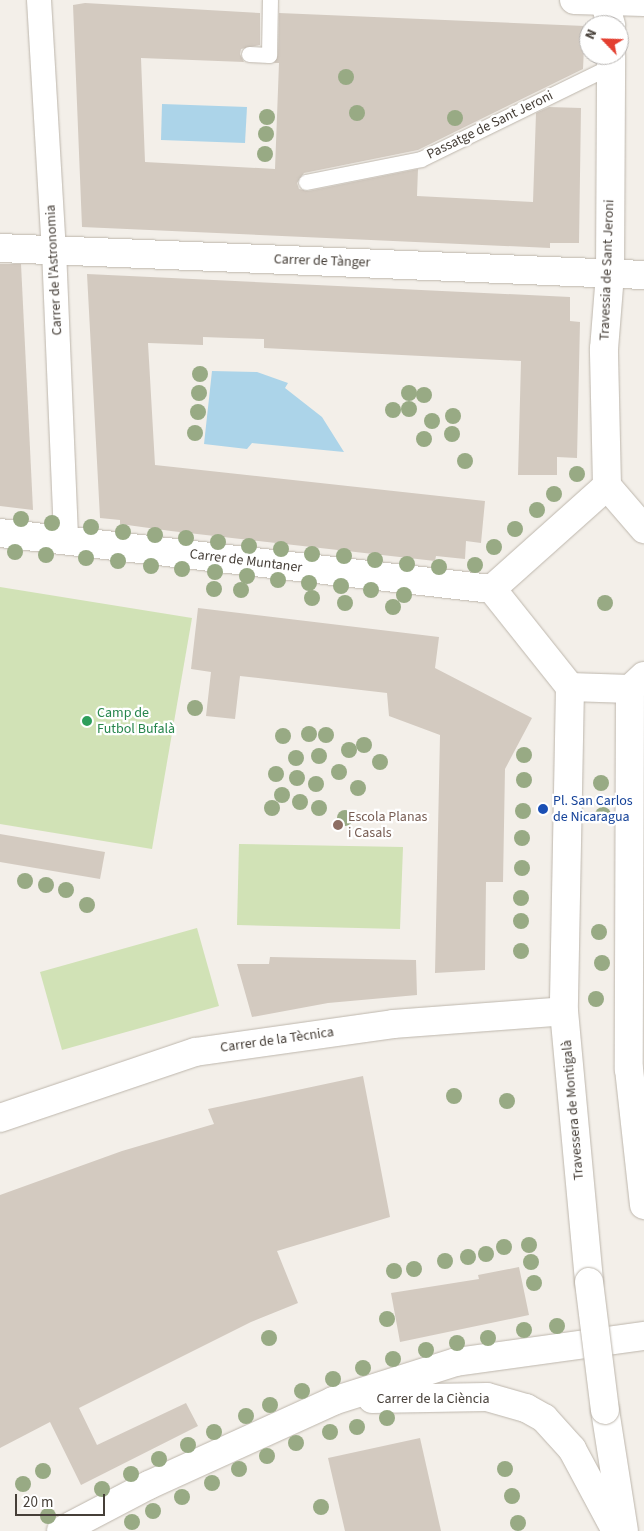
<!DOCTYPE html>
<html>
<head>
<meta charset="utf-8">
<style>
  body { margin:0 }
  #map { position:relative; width:644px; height:1531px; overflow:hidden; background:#f3efe9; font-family:"Source Sans 3",sans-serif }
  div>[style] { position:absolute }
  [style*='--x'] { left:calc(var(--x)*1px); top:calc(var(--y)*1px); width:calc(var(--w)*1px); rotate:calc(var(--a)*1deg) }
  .green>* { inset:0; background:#d1e2b6 }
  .water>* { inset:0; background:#acd4e9 }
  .building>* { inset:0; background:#d3cac0 }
  .roads { filter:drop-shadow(0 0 1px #bdb6ac) drop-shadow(0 0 1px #bdb6ac) }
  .service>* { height:15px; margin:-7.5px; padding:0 7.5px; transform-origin:7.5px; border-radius:7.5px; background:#fff }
  .pedestrian>* { height:24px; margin:-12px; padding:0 12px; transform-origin:12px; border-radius:12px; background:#fff }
  .minor>* { height:28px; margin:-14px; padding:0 14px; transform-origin:14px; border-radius:14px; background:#fff }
  .bridges { filter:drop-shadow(0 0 1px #bdb6ac) drop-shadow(0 0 1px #bdb6ac) }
  .minor-bridge>* { height:28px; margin:-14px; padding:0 14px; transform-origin:14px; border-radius:14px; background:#fff }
  .trees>* { width:16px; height:16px; margin:-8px; border-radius:50%; background:#98aa84 }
  .dots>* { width:14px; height:14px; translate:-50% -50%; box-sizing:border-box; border:2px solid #fff; border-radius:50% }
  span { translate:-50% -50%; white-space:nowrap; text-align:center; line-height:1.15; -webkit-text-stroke:4.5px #fff; paint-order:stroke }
  .street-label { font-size:14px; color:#463f38 }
  .leisure-label { font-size:14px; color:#27864d }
  .left { translate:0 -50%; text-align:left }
  .transit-label { font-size:14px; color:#164399 }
  .education-label { font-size:14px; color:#785e54 }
  .north { position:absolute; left:579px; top:15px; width:50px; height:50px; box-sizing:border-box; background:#fff; border:1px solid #b5b2af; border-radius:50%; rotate:294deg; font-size:14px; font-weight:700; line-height:20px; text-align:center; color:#463f38 }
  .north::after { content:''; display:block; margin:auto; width:18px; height:22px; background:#e33f30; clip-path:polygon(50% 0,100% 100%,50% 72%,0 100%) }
  .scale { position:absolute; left:15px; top:1494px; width:90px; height:22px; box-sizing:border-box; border:2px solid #463f38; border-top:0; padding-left:6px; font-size:15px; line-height:18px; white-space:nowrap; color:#463f38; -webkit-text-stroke:4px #fff; paint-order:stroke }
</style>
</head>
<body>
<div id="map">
  <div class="green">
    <i style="clip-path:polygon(0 587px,192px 618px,152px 849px,0 824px)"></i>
    <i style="clip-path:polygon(239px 844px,403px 847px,400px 929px,237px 925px)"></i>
    <i style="clip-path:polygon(197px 928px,219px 1006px,62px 1050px,40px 972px)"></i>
  </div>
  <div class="water">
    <i style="clip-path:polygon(162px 104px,247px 107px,245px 143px,161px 140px)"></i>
    <i style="clip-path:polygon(212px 371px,257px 372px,288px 383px,285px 388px,322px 417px,344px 452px,252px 443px,247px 449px,204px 444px)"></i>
  </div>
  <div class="building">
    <i style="clip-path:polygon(85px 3px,260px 13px,260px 45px,241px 49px,240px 54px,244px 62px,141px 58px,145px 162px,275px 169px,279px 63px,274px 63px,278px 55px,279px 13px,585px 26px,583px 69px,418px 150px,304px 173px,297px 183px,299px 189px,308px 191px,418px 169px,417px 196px,533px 202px,536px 113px,549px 107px,581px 108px,579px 243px,550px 243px,550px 248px,82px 227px,73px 5px)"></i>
    <i style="clip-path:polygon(0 264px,21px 264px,33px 510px,0 506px)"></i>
    <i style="clip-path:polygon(87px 274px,570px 297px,570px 321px,580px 322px,577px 458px,557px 457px,557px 475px,518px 475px,521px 361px,264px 348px,264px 339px,231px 338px,203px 337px,203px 345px,148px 343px,155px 465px,485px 501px,481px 543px,466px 541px,465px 559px,436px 556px,435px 561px,171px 531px,120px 524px,120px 520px,100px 518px)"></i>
    <i style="clip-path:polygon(198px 608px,439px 637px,435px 668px,532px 718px,505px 769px,503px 882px,486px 882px,485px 970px,435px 973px,440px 735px,389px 716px,387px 693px,240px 676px,235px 719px,206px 716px,211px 672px,191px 669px)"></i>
    <i style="clip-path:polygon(0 834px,105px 852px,100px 879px,0 862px)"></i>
    <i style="clip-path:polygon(270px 957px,416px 960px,417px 995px,328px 1003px,252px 1017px,237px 964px,269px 964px)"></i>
    <i style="clip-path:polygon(363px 1076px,390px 1217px,277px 1251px,298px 1303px,251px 1322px,79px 1408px,97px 1445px,186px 1403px,198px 1426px,81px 1485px,50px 1422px,0 1448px,0 1195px,122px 1151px,214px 1124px,208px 1109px)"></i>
    <i style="clip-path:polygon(519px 1267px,529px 1315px,400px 1342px,391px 1293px,479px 1279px,478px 1275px)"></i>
    <i style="clip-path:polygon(420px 1438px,441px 1531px,345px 1531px,328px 1458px)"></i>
  </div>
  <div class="roads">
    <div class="service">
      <i style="--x:249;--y:54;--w:20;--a:3"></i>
      <i style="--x:269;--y:55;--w:55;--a:-89"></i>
      <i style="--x:306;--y:182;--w:117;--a:-11.3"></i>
      <i style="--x:421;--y:159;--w:212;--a:-26.1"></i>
    </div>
    <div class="pedestrian">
      <i style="--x:39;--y:0;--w:250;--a:86.6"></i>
      <i style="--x:54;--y:250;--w:291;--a:87.6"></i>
    </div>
    <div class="minor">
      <i style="--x:574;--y:0;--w:70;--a:1.6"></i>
      <i style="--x:604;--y:0;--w:26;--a:74"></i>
      <i style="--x:0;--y:248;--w:645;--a:2.4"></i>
      <i style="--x:607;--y:486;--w:137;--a:-91.3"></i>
      <i style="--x:604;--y:349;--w:75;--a:-85.4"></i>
      <i style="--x:610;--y:274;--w:219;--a:-89.7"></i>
      <i style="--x:607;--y:486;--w:154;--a:138.2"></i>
      <i style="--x:492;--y:589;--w:125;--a:51.5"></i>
      <i style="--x:570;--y:687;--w:60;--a:1.9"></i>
      <i style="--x:630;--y:689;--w:19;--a:-43"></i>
      <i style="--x:607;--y:486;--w:57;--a:49.3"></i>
      <i style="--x:0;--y:533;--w:495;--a:6.5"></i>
      <i style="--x:570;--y:687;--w:324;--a:91.1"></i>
      <i style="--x:564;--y:1011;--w:272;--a:84.7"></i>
      <i style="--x:630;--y:689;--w:380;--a:90.2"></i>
      <i style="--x:629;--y:1069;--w:137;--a:83.7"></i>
      <i style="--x:0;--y:1118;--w:206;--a:-18.7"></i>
      <i style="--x:195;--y:1052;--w:200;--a:-8"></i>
      <i style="--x:393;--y:1024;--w:171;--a:-4.3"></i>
      <i style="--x:372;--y:1399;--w:115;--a:-1"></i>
      <i style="--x:487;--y:1397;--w:41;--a:15.8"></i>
      <i style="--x:526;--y:1408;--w:21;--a:29"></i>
      <i style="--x:544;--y:1418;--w:42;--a:47.9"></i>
      <i style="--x:572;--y:1449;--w:93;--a:61.8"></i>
      <i style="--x:605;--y:1410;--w:122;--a:81.1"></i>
      <i style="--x:61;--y:1531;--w:99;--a:-27.6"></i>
      <i style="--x:149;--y:1485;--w:202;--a:-24.5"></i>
      <i style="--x:333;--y:1401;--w:129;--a:-17.6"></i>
      <i style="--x:456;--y:1362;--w:190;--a:-7.9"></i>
    </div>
  </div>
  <div class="bridges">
    <div class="minor-bridge">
      <i style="--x:589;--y:1282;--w:129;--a:82.9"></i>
    </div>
  </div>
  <div class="trees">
    <i style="left:346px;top:77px"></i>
    <i style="left:357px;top:113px"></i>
    <i style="left:267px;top:117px"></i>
    <i style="left:455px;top:118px"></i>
    <i style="left:266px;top:134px"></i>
    <i style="left:265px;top:154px"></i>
    <i style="left:200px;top:374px"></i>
    <i style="left:199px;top:393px"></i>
    <i style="left:409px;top:393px"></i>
    <i style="left:424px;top:395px"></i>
    <i style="left:409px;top:409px"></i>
    <i style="left:393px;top:410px"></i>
    <i style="left:198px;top:412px"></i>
    <i style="left:453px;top:416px"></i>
    <i style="left:432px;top:421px"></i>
    <i style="left:195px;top:433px"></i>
    <i style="left:452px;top:434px"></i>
    <i style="left:424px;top:439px"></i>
    <i style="left:465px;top:461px"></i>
    <i style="left:577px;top:474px"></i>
    <i style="left:554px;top:494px"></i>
    <i style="left:537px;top:510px"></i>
    <i style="left:21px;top:519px"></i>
    <i style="left:52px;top:523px"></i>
    <i style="left:91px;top:527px"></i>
    <i style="left:515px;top:529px"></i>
    <i style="left:123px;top:532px"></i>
    <i style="left:155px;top:535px"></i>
    <i style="left:186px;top:538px"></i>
    <i style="left:218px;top:542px"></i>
    <i style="left:249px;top:546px"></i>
    <i style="left:494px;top:547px"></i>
    <i style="left:281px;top:549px"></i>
    <i style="left:15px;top:552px"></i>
    <i style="left:312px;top:554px"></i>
    <i style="left:46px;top:555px"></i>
    <i style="left:344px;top:556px"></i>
    <i style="left:86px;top:558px"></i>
    <i style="left:375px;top:560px"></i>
    <i style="left:118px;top:561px"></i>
    <i style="left:407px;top:564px"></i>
    <i style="left:475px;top:565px"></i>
    <i style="left:151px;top:566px"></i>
    <i style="left:439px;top:567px"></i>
    <i style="left:182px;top:569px"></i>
    <i style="left:215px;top:572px"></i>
    <i style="left:247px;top:576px"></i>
    <i style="left:278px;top:580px"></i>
    <i style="left:309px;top:583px"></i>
    <i style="left:341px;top:586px"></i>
    <i style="left:214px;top:589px"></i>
    <i style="left:241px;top:590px"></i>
    <i style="left:371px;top:590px"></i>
    <i style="left:404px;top:595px"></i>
    <i style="left:312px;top:598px"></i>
    <i style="left:345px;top:603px"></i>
    <i style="left:605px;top:603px"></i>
    <i style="left:393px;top:607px"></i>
    <i style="left:195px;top:708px"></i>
    <i style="left:309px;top:734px"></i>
    <i style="left:326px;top:735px"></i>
    <i style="left:283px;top:736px"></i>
    <i style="left:364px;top:745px"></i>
    <i style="left:349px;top:750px"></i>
    <i style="left:524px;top:755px"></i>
    <i style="left:319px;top:756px"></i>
    <i style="left:296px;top:758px"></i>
    <i style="left:380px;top:762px"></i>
    <i style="left:339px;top:772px"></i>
    <i style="left:276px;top:774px"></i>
    <i style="left:297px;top:778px"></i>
    <i style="left:524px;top:780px"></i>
    <i style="left:601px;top:783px"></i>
    <i style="left:316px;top:784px"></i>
    <i style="left:358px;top:788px"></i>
    <i style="left:282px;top:795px"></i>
    <i style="left:300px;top:802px"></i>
    <i style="left:272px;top:808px"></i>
    <i style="left:319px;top:808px"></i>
    <i style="left:523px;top:811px"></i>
    <i style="left:603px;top:815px"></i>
    <i style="left:345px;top:818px"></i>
    <i style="left:522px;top:838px"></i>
    <i style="left:522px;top:868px"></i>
    <i style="left:25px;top:881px"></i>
    <i style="left:46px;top:885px"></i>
    <i style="left:66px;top:890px"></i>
    <i style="left:521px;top:898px"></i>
    <i style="left:87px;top:905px"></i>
    <i style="left:521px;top:921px"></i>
    <i style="left:599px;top:932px"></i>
    <i style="left:521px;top:951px"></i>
    <i style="left:602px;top:963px"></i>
    <i style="left:596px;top:999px"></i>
    <i style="left:454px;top:1096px"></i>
    <i style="left:507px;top:1101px"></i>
    <i style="left:529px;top:1245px"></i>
    <i style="left:504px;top:1247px"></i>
    <i style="left:486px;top:1254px"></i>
    <i style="left:468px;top:1257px"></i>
    <i style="left:445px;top:1261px"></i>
    <i style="left:531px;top:1262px"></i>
    <i style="left:414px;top:1269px"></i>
    <i style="left:394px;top:1271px"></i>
    <i style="left:534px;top:1283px"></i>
    <i style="left:387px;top:1319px"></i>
    <i style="left:557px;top:1326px"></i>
    <i style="left:524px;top:1330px"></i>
    <i style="left:269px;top:1338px"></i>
    <i style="left:488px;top:1338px"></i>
    <i style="left:457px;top:1343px"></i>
    <i style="left:426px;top:1350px"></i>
    <i style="left:393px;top:1359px"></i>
    <i style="left:363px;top:1368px"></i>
    <i style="left:333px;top:1379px"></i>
    <i style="left:302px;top:1391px"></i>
    <i style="left:270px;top:1405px"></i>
    <i style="left:246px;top:1416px"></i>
    <i style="left:387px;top:1418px"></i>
    <i style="left:357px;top:1427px"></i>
    <i style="left:214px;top:1432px"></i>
    <i style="left:330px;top:1432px"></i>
    <i style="left:296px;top:1443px"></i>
    <i style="left:188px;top:1445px"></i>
    <i style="left:267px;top:1456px"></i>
    <i style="left:159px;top:1459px"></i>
    <i style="left:239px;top:1469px"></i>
    <i style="left:505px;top:1469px"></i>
    <i style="left:43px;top:1471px"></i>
    <i style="left:131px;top:1474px"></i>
    <i style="left:212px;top:1483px"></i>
    <i style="left:23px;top:1484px"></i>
    <i style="left:102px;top:1489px"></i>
    <i style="left:512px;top:1496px"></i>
    <i style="left:182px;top:1497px"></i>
    <i style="left:321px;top:1507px"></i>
    <i style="left:153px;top:1511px"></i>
    <i style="left:48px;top:1516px"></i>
    <i style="left:132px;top:1522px"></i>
    <i style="left:518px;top:1523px"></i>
  </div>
  <div class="dots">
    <i style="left:87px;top:721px;background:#2e9e5b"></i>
    <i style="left:543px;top:809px;background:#1a4fb4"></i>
    <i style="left:338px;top:825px;background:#8d6e63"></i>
  </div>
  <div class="street-label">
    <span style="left:490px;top:125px;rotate:-26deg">Passatge de Sant Jeroni</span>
    <span style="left:322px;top:261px;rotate:2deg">Carrer de Tànger</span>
    <span style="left:54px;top:270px;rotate:-93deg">Carrer de l'Astronomia</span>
    <span style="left:607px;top:270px;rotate:-88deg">Travessia de Sant Jeroni</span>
    <span style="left:246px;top:561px;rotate:7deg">Carrer de Muntaner</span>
    <span style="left:277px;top:1040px;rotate:-8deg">Carrer de la Tècnica</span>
    <span style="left:573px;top:1110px;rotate:-95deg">Travessera de Montigalà</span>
    <span style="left:433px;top:1399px">Carrer de la Ciència</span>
  </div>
  <div class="leisure-label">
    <span class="left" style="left:97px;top:721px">Camp de<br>Futbol Bufalà</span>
  </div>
  <div class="transit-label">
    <span class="left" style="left:553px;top:809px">Pl. San Carlos<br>de Nicaragua</span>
  </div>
  <div class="education-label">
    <span class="left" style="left:348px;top:825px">Escola Planas<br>i Casals</span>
  </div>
  <div class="north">N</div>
  <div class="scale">20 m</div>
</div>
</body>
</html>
